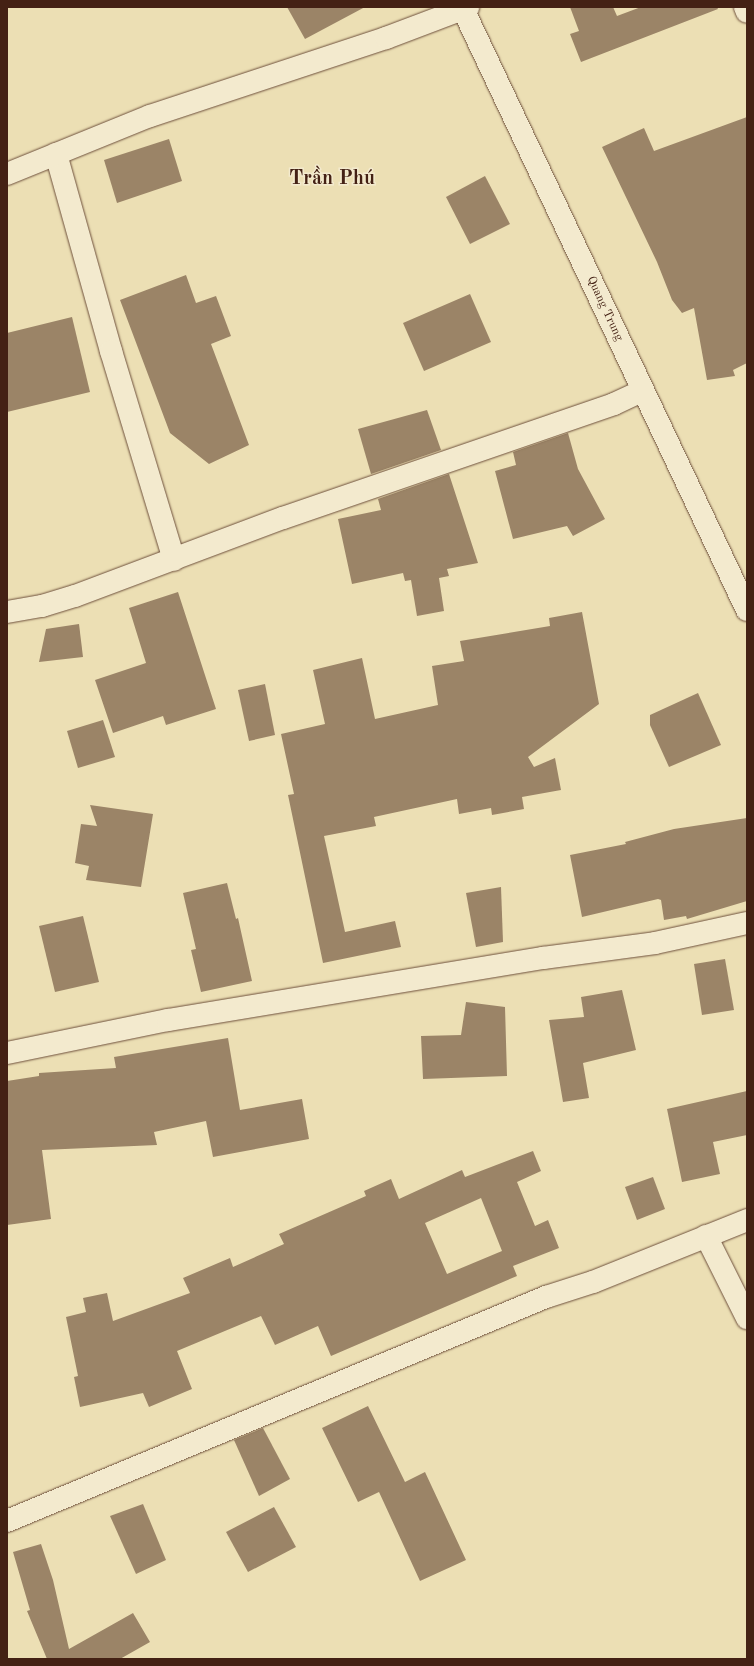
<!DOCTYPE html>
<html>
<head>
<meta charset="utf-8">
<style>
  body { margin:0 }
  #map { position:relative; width:754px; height:1666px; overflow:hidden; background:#ecdfb4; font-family:"Old Standard TT",serif }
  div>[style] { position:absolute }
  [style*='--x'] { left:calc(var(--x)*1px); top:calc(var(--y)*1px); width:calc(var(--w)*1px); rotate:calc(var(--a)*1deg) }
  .building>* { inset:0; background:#9b8467 }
  .roads { filter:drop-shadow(0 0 1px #6e503c) drop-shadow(0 0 1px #6e503c) }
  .street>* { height:22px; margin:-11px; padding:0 11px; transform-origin:11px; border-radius:11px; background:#f3eace }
  .secondary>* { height:22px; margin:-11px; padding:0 11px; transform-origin:11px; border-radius:11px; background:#f3eace }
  span { translate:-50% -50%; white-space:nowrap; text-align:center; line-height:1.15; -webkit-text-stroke:3px #f3eace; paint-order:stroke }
  .street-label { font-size:12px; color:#442114 }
  .town-label { font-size:20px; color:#442114; font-weight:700 }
  .frame { position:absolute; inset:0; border:8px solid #442114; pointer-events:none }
</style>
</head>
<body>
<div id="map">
  <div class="building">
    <i style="clip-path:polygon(287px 7px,365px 7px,305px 39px)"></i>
    <i style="clip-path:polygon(570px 7px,613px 7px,617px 16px,641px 7px,717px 7px,718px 9px,581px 62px,570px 34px,579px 31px)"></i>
    <i style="clip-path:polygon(747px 117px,747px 363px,733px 370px,735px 376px,707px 380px,694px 308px,682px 313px,672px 300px,657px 262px,602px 147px,644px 128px,654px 151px)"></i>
    <i style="clip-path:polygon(169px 139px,182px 181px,117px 203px,104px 160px)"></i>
    <i style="clip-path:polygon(485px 176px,510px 224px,470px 244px,446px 197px)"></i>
    <i style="clip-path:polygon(186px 275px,196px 303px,216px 296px,231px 336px,211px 344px,249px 445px,209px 464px,170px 433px,120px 300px)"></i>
    <i style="clip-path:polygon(470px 294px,491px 342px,424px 371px,403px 323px)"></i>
    <i style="clip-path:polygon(72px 317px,90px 392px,7px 412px,7px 333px)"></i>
    <i style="clip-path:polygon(427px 410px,441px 450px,371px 474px,358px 429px)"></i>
    <i style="clip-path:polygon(568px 433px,578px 469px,605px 519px,573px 536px,567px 526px,513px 539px,495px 471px,516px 465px,513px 452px)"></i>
    <i style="clip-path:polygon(449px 474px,478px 563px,447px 569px,449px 576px,439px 578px,444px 611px,417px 616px,411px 580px,405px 581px,403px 573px,352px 584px,338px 519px,381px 510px,378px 499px)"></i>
    <i style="clip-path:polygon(178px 592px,216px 709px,166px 725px,163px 716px,113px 733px,95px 680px,146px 663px,129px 608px)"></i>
    <i style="clip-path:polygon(582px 612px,599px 704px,528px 757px,534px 767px,555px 758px,561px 790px,522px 797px,524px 809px,492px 815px,491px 808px,459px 814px,457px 799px,374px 817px,376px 826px,324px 836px,345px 932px,395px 921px,401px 947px,323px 963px,288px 795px,294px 794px,281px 734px,325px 724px,313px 670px,362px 658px,375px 719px,438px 705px,432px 666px,464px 661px,460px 641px,550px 626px,549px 618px)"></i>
    <i style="clip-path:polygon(79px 624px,83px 657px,39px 662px,46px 629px)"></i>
    <i style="clip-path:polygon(265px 684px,275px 735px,249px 741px,238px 690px)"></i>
    <i style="clip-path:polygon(698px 693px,721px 745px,669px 767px,650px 725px,650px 715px)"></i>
    <i style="clip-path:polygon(103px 720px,115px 757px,78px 768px,67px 731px)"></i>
    <i style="clip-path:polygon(90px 805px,153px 814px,141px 887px,86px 880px,89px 866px,75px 863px,81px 824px,97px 826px)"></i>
    <i style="clip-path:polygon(747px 818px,747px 901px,687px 919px,686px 916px,664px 920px,661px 900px,658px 899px,582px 917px,570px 855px,626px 844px,625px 842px,674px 829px)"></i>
    <i style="clip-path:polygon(227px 883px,236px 919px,238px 918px,252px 981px,201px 992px,191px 950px,196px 949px,183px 893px)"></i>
    <i style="clip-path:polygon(501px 887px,503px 942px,476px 947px,466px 893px)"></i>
    <i style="clip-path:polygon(83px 916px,99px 982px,55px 992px,39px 926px)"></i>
    <i style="clip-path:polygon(725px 959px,734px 1010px,702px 1015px,694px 964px)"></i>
    <i style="clip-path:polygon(622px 990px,636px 1050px,583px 1063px,589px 1098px,563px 1102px,549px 1020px,584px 1017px,581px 997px)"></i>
    <i style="clip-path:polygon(466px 1002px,505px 1007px,507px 1076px,423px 1079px,421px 1036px,461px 1035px)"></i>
    <i style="clip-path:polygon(228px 1038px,240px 1110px,302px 1099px,309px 1139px,213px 1157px,206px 1121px,154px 1132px,157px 1145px,42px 1150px,51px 1219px,7px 1225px,7px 1081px,39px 1076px,39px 1073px,116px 1068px,114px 1057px)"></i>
    <i style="clip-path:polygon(747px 1091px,747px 1135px,713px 1142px,720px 1174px,682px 1182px,667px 1109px)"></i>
    <i style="clip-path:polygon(evenodd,533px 1151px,541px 1171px,517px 1182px,535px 1226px,548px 1220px,559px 1248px,513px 1266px,517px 1276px,331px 1356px,318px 1326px,275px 1345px,261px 1316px,177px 1351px,192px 1389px,149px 1407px,143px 1393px,80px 1407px,74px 1377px,78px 1376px,66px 1317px,86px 1312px,83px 1298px,107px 1293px,113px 1321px,190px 1293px,183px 1278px,230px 1258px,233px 1267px,284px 1244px,279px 1234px,366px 1196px,364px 1191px,391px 1179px,399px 1199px,462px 1170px,465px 1177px,533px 1151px,481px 1198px,502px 1251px,447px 1274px,425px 1223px,481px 1198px)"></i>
    <i style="clip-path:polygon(653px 1177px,665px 1209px,637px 1220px,625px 1187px)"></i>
    <i style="clip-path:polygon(368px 1406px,405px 1482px,425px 1472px,466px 1560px,420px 1581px,379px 1492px,358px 1502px,322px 1428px)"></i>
    <i style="clip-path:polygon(263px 1428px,290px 1479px,259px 1496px,234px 1440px)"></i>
    <i style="clip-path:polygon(143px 1504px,166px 1560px,136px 1574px,110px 1516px)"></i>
    <i style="clip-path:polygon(274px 1507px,296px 1547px,248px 1572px,226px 1532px)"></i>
    <i style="clip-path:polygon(41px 1544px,53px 1580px,69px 1649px,133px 1613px,150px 1642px,120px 1659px,47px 1659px,27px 1611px,30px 1610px,13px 1552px)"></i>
  </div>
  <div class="roads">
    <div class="street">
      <i style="--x:745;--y:7;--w:5;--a:68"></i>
      <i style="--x:56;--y:154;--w:205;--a:74.4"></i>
      <i style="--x:111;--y:351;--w:218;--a:73.2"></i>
      <i style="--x:7;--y:174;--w:154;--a:-22.1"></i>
      <i style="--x:150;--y:116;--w:249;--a:-18.3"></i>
      <i style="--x:386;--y:38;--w:88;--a:-20.7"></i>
      <i style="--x:7;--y:612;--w:36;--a:-10"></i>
      <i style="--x:42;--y:606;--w:34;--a:-17"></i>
      <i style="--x:75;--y:596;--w:222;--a:-20.6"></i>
      <i style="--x:283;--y:518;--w:350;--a:-19"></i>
      <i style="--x:614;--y:404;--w:31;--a:-25"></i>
      <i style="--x:7;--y:1053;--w:164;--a:-11.6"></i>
      <i style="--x:168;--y:1020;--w:380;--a:-9.4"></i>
      <i style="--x:543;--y:958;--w:113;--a:-7.6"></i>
      <i style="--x:655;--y:943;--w:94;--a:-12.3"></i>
      <i style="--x:706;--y:1236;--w:92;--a:63.4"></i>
      <i style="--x:7;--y:1521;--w:584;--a:-22.57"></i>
      <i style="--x:546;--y:1297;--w:49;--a:-17.7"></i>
      <i style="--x:593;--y:1282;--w:166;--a:-21.9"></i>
    </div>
    <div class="secondary">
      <i style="--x:462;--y:7;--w:667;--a:64.7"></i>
    </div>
  </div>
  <div class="street-label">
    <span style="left:604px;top:309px;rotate:65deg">Quang Trung</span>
  </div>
  <div class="town-label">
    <span style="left:332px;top:179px">Trần Phú</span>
  </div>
  <div class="frame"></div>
</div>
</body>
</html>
